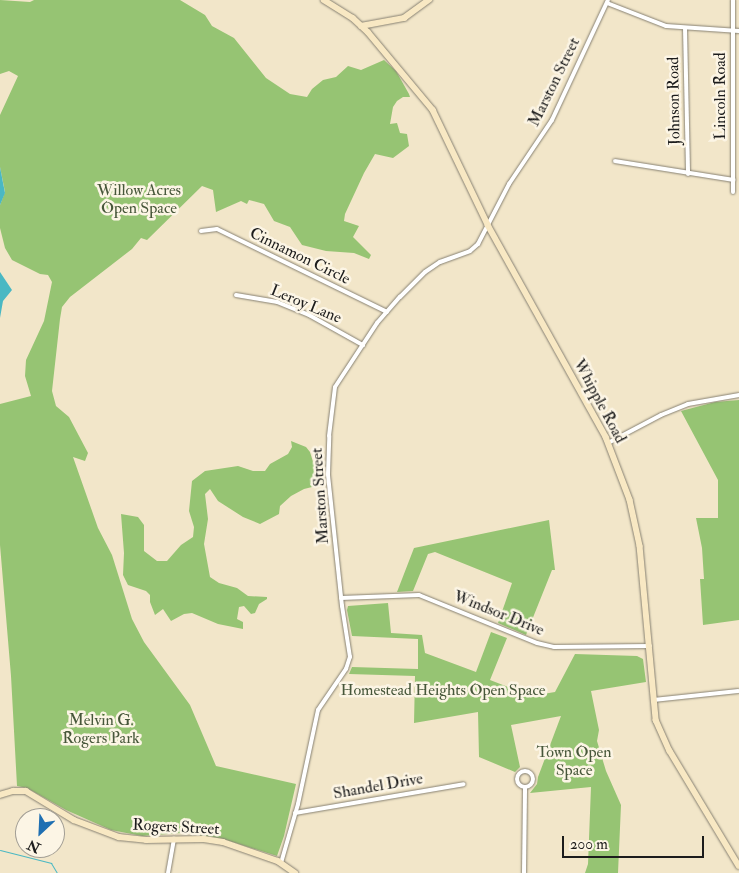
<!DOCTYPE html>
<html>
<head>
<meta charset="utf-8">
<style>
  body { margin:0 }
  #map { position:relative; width:739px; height:873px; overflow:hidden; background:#f2e6c9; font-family:"IM FELL Double Pica",serif }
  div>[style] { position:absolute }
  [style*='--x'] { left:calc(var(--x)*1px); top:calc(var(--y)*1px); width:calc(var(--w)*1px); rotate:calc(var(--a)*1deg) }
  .green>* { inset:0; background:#96c473 }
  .water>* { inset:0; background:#4ab8c3 }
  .stream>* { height:1px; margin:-0.5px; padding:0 0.5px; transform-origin:0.5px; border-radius:0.5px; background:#4ab8c3 }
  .roads { filter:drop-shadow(0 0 1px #878172) drop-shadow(0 0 1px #878172) }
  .street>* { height:4px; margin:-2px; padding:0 2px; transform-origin:2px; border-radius:2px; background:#fff }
  .street>.ring { margin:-2px; padding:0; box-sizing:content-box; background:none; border:4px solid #fff; border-radius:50% }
  .secondary>* { height:5.5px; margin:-2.75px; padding:0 2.75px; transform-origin:2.75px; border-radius:2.75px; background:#f8e8c3 }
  span { translate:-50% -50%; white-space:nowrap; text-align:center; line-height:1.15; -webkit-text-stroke:5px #fcf5e5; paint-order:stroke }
  .street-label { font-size:16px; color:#1c1c1c }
  .park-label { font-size:16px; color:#47573a }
  .north { position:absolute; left:15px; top:808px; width:50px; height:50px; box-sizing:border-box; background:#fcf5e5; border:1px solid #a29e95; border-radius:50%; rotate:205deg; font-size:14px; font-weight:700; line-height:20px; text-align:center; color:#1c1c1c }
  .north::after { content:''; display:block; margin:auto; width:18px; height:22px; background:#1f6fb2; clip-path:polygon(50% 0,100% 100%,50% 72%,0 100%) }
  .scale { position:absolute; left:562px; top:836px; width:142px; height:22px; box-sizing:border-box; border:2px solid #1c1c1c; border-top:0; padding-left:6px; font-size:15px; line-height:18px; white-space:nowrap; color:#1c1c1c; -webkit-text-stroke:4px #fcf5e5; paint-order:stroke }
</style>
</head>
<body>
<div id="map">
  <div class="green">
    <i style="clip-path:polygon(0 0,30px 2px,34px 0,180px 0,205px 15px,212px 26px,234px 38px,266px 78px,290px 94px,307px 97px,312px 89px,323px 80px,336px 77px,348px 66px,361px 70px,384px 60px,396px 71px,409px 94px,410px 97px,403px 97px,397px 101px,393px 107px,390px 124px,397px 123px,400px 133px,407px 134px,409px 146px,393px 158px,375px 154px,364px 173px,345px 214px,344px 221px,359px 226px,353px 237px,371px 255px,369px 259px,354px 253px,326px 251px,302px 245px,290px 227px,274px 221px,264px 204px,249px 200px,247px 204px,241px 201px,216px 212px,213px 190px,202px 186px,147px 240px,141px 238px,132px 249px,70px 297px,62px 307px,60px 319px,52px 391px,56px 406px,69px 417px,88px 453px,85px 461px,73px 457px,98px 528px,112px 555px,132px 619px,144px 642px,190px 705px,216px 766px,296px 784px,284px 836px,277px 856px,223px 839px,199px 835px,181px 833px,142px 836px,111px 830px,66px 810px,27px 788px,17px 786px,11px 676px,0 545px,0 404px,31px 396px,25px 376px,26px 360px,44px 321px,52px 282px,48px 275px,40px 274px,12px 260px,5px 248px,0 228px,0 205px,5px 192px,0 167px,0 115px,18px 76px,9px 71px,0 74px)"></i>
    <i style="clip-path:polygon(739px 400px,739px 620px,703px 625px,700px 579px,704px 579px,702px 548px,696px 518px,718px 518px,718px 480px,681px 411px,715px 402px)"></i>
    <i style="clip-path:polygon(291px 441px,306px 447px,310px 452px,317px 475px,316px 486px,304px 489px,291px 496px,280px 506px,279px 514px,260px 524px,243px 517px,218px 501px,210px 489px,205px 494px,208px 519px,204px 544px,210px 577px,219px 583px,237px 588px,248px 596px,267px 597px,267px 599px,259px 604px,255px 613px,251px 614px,244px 606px,239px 607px,237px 619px,243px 622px,243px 629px,218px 624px,192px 613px,184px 614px,171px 621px,163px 609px,155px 615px,150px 602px,150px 595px,146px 591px,128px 585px,123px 575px,124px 553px,121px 514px,138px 517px,144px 525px,144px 551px,157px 561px,167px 561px,181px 545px,193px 537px,194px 527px,189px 511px,192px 481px,205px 471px,238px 466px,253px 471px,265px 471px,270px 464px,288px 454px,292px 447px)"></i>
    <i style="clip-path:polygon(549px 520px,555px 570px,552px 570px,526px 635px,498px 623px,512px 583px,435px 552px,428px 554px,413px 591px,397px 592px,414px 548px)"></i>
    <i style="clip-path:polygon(388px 603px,391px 633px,422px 635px,425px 653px,476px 672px,491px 632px,507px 638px,490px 680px,531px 696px,555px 692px,575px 654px,637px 656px,643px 659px,646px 682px,591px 691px,599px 730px,597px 741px,606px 771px,621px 805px,618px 873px,585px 873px,588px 864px,591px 787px,530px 793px,537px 784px,538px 777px,561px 716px,511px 725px,520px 767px,515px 772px,479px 757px,478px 712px,414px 723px,415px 676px,349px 674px,352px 667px,418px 669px,418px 639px,352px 636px,347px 610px,348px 606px)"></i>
  </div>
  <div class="water">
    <i style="clip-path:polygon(0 167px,5px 193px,0 205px)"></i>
    <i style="clip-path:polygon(0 272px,12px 290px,3px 301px,0 318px)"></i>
  </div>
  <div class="stream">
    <i style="--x:0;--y:850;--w:53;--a:14.3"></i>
    <i style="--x:51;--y:863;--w:12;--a:59"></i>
  </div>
  <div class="roads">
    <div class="street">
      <i style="--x:607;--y:3;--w:63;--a:21.3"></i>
      <i style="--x:666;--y:26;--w:73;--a:3.9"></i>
      <i style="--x:685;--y:28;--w:146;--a:88.8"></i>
      <i style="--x:615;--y:161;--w:120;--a:9.1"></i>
      <i style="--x:733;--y:192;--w:192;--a:-90"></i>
      <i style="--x:201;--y:231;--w:16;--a:-7"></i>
      <i style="--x:217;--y:229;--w:189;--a:26"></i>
      <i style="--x:236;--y:295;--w:42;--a:9.7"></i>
      <i style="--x:277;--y:302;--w:35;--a:22"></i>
      <i style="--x:309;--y:315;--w:62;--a:29.1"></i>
      <i style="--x:608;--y:443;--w:60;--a:-27.8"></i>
      <i style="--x:661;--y:415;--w:29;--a:-22"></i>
      <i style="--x:688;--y:404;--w:52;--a:-10"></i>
      <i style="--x:341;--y:598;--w:78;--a:-2.2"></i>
      <i style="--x:419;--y:595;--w:127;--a:22.1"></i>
      <i style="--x:537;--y:643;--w:17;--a:13"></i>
      <i style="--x:554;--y:647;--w:96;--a:-0.6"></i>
      <i style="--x:653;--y:700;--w:86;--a:-6"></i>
      <i class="ring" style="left:517px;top:771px;width:12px;height:12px"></i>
      <i style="--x:295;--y:813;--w:171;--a:-9.7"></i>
      <i style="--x:281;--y:863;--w:61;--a:-73.9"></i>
      <i style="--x:298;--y:804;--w:96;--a:-78"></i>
      <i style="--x:318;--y:710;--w:50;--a:-55.7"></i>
      <i style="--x:346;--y:669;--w:13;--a:-72"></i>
      <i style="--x:350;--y:657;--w:52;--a:-98.9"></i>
      <i style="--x:342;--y:606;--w:133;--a:-96.1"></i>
      <i style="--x:328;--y:474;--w:38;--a:-88"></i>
      <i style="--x:329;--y:436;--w:49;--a:-83"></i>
      <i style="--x:335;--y:387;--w:77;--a:-56.7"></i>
      <i style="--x:377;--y:323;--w:35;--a:-49"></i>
      <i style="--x:400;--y:297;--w:35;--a:-45"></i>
      <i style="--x:425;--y:272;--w:18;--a:-34"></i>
      <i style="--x:440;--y:262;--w:32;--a:-20"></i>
      <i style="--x:470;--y:251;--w:11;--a:-41"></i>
      <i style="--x:478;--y:244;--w:68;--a:-62.7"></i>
      <i style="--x:509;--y:184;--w:77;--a:-56.1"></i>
      <i style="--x:552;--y:120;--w:132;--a:-65"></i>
      <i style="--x:168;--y:873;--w:35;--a:-80"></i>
      <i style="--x:524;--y:873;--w:85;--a:-89.3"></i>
    </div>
    <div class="secondary">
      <i style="--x:324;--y:0;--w:34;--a:32"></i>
      <i style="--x:353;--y:18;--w:21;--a:43"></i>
      <i style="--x:368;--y:32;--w:102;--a:50.2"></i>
      <i style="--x:433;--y:110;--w:127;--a:64.4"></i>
      <i style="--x:488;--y:225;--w:243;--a:60.9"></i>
      <i style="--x:606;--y:437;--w:67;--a:69.1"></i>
      <i style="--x:630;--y:500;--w:47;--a:77.7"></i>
      <i style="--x:640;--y:546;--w:175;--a:84.7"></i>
      <i style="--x:656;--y:720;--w:34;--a:66"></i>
      <i style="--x:670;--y:751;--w:134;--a:59"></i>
      <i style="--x:361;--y:26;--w:44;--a:-10.5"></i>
      <i style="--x:404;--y:18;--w:31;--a:-36"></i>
      <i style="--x:0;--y:795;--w:14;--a:-17"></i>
      <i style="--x:13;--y:791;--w:13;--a:0"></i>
      <i style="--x:26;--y:791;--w:56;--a:31.1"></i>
      <i style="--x:74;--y:820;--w:48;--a:20.7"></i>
      <i style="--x:119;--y:837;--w:27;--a:6"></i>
      <i style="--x:146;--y:840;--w:58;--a:-1"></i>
      <i style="--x:204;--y:839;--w:19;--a:9"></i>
      <i style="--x:223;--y:842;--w:58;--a:19.1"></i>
      <i style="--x:278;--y:861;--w:21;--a:35"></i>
    </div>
  </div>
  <div class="street-label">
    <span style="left:554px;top:82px;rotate:-64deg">Marston Street</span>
    <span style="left:720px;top:96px;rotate:-90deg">Lincoln Road</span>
    <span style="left:674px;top:101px;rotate:-91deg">Johnson Road</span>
    <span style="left:300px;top:256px;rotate:26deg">Cinnamon Circle</span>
    <span style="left:306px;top:304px;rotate:23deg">Leroy Lane</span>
    <span style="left:600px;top:401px;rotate:62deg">Whipple Road</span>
    <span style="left:320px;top:496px;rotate:-94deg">Marston Street</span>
    <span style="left:499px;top:613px;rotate:22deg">Windsor Drive</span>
    <span style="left:378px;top:786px;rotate:-10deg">Shandel Drive</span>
    <span style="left:176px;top:827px;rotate:3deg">Rogers Street</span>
  </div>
  <div class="park-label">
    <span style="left:139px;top:199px">Willow Acres<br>Open Space</span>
    <span style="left:443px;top:690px">Homestead Heights Open Space</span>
    <span style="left:101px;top:729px">Melvin G.<br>Rogers Park</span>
    <span style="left:574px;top:761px">Town Open<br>Space</span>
  </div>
  <div class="north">N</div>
  <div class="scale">200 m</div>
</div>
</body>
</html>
